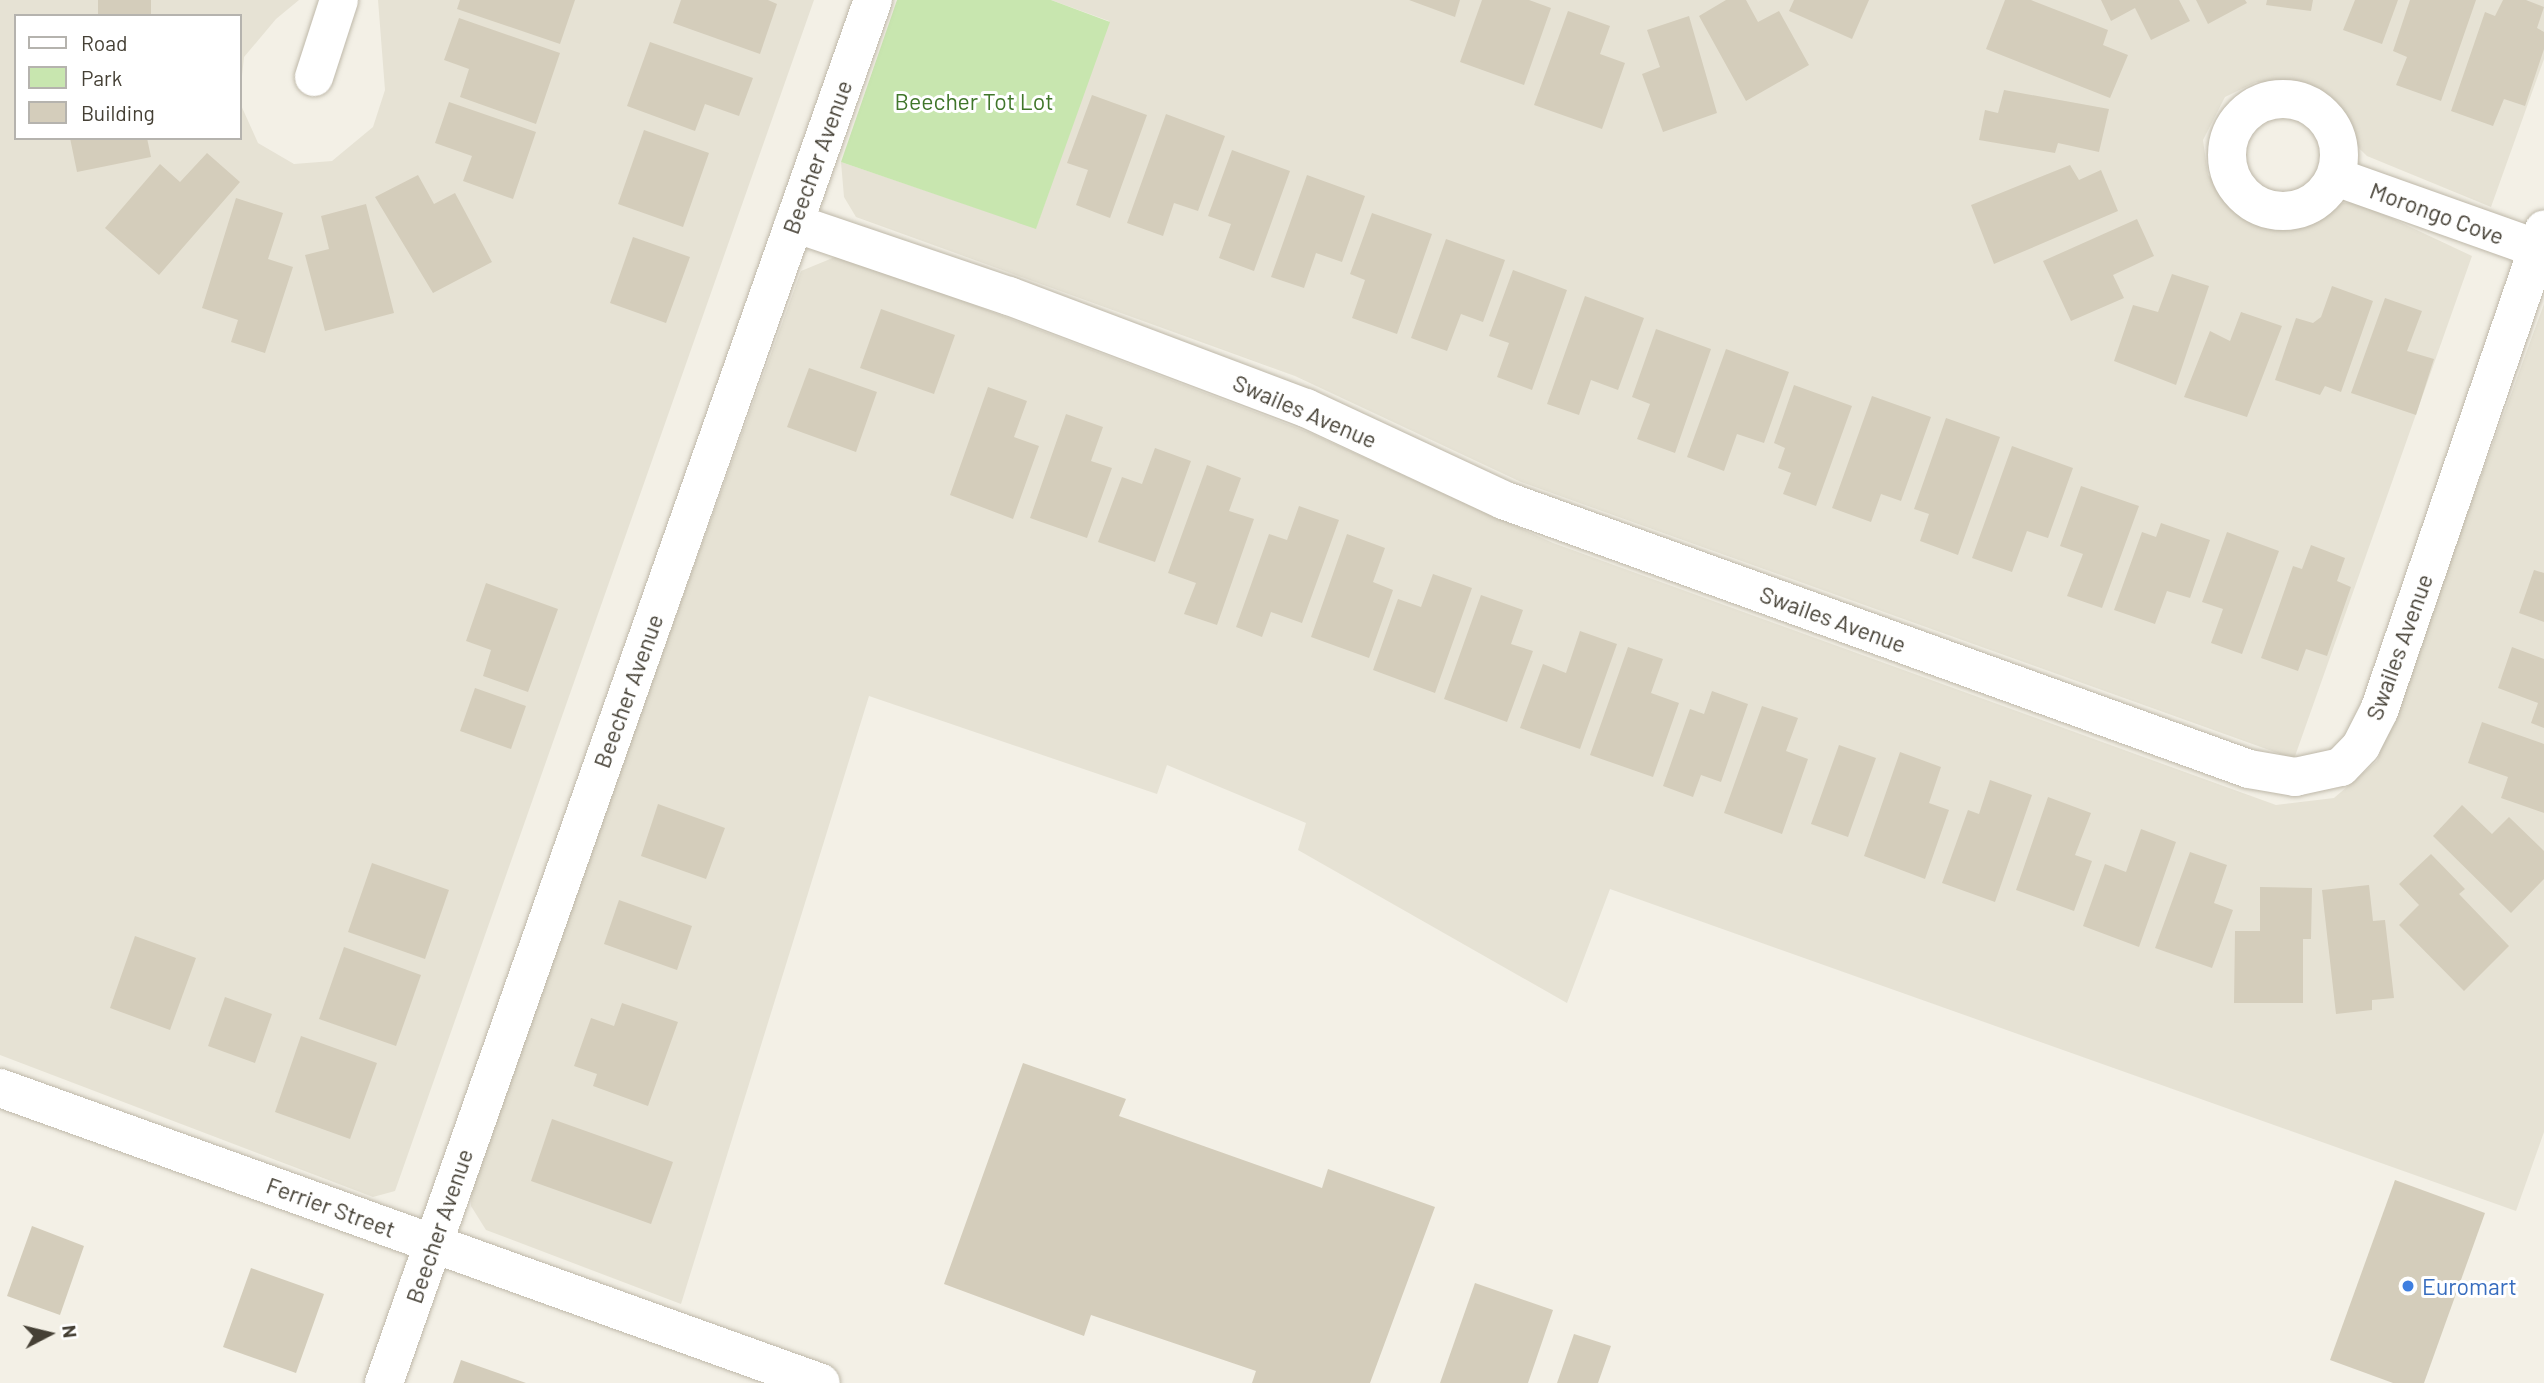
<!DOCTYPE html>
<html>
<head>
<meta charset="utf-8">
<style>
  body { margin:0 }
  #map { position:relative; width:2544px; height:1383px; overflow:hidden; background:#f3f0e6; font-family:Barlow,sans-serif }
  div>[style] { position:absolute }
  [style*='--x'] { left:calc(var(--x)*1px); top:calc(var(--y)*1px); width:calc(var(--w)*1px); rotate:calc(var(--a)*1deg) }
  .residential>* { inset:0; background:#e6e2d4 }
  .green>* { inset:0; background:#c8e6af }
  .building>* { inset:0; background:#d4cdbb }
  .roads { filter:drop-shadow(0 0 2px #beb8a9) drop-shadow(0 0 2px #beb8a9) }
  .street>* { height:38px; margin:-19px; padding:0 19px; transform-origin:19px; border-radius:19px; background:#fff }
  .street>.ring { margin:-19px; padding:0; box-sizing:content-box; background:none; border:38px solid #fff; border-radius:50% }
  .dots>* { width:19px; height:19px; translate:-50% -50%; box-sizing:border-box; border:4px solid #fff; border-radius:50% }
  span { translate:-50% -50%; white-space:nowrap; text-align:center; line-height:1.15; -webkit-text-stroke:6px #fff; paint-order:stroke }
  .park-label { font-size:23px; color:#40762a }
  .street-label { font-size:23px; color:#454035 }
  .shop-label { font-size:23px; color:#366cbe }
  .left { translate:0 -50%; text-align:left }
  .legend { position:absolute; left:14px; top:14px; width:228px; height:126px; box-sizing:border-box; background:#fff; border:2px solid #b5b3ae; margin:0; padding:9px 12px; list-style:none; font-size:21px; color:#454035 }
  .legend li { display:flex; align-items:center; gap:14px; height:35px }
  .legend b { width:35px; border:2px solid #b5b3ae }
  .north { position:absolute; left:14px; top:1299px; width:70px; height:70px; -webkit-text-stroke:5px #fff; paint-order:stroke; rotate:83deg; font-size:19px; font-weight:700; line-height:28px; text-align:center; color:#454035 }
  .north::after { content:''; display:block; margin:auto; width:24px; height:32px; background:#454035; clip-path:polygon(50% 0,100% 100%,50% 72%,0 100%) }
</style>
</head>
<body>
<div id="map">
  <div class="residential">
    <i style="clip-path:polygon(0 0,299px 0,276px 19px,244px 57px,240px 95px,240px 16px,16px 16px,16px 138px,240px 138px,240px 103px,258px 143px,294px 164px,332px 161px,373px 127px,385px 90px,378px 0,814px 0,395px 1191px,373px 1197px,0 1055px)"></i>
    <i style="clip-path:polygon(1051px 0,2544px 0,2544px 59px,2491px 207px,2367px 156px,2296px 87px,2256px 82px,2225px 97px,2203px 140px,2208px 175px,2243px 207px,2291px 212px,2355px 201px,2472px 256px,2294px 759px,1521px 482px,1295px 376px,856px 217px,844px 197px,841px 162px,1036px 228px,1109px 21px)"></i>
    <i style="clip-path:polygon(835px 257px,916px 283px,1308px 432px,1553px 543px,2276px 805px,2334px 798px,2377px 761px,2544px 304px,2544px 1132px,2516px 1211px,1610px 889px,1567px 1003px,1298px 850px,1306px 823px,1167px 765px,1157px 794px,869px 696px,681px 1304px,486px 1230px,471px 1206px,472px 1179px,801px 271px)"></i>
  </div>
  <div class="green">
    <i style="clip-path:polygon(897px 0,1051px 0,1110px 22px,1036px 229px,841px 162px)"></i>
  </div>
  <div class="building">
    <i style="clip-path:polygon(98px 0,151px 0,151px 16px,98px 16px)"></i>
    <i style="clip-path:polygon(460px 0,575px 0,560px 44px,457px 9px)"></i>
    <i style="clip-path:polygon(681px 0,768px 0,777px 4px,760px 54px,673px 23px)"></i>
    <i style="clip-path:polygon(1409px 0,1460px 0,1455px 17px)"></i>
    <i style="clip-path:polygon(1482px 0,1529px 0,1551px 8px,1524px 85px,1460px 62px)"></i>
    <i style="clip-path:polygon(1726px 0,1746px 0,1758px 22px,1779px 11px,1809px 65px,1746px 101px,1699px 16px)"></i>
    <i style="clip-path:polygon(1794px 0,1869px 0,1852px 39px,1789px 11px)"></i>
    <i style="clip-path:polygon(2005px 0,2031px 0,2108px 30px,2103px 45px,2128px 55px,2110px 98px,1986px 49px)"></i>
    <i style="clip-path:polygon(2101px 0,2179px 0,2190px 21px,2151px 40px,2135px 8px,2111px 21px)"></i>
    <i style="clip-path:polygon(2196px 0,2245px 0,2247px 3px,2208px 24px)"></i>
    <i style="clip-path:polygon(2267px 0,2313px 0,2311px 11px,2266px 5px)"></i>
    <i style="clip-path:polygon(2355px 0,2398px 0,2382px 44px,2343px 30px)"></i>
    <i style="clip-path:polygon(2410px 0,2476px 0,2441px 101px,2396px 85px,2407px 57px,2393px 51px)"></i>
    <i style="clip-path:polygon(2503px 0,2526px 0,2544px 7px,2537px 28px,2544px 32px,2544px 49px,2525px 106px,2504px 99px,2493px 126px,2451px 111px,2485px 12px,2495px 16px)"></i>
    <i style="clip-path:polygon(1568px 11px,1610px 26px,1600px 54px,1625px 63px,1602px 129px,1534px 105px)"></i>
    <i style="clip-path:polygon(1689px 16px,1717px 113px,1663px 132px,1642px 74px,1660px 67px,1647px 30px)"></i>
    <i style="clip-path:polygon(459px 18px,560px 53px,536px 124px,460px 97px,469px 69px,444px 60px)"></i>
    <i style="clip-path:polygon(650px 42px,753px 78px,739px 116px,705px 104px,695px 131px,627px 106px)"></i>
    <i style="clip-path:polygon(2004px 90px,2109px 109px,2099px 152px,2058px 143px,2055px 153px,1979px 140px,1985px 110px,1998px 113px)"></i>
    <i style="clip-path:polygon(1092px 95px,1147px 115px,1110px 218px,1076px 205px,1088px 170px,1067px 163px)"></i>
    <i style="clip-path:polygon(449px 102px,536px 132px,513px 199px,463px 181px,472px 156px,435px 143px)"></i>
    <i style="clip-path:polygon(1166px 114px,1225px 136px,1198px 211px,1174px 203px,1163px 236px,1127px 223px)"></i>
    <i style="clip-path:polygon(644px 130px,709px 153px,683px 227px,618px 204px)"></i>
    <i style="clip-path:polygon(70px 138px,147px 138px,151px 157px,77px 172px)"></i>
    <i style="clip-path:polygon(1232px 150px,1290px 171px,1254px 271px,1219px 258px,1231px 224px,1208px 216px)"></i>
    <i style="clip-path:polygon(207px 153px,240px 182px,159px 275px,105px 228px,160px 164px,180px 182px)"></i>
    <i style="clip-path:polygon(2070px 165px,2079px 180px,2101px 170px,2118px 211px,1994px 264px,1971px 205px)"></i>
    <i style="clip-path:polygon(418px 175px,434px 204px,455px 193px,492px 262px,433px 293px,375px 197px)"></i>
    <i style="clip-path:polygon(1307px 175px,1365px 196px,1342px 262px,1316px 253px,1304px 288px,1271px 277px)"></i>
    <i style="clip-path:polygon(236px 198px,283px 213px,268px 259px,293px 267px,265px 353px,231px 342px,238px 320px,202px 308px)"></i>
    <i style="clip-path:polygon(366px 204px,394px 313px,325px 331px,305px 255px,329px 249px,321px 216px)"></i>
    <i style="clip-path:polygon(1372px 213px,1432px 234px,1397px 334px,1352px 318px,1365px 280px,1350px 274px)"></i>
    <i style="clip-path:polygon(2137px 219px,2154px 256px,2113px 275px,2124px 298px,2071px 321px,2043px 261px)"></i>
    <i style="clip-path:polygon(633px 237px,690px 257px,666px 323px,610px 303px)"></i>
    <i style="clip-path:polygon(1446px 239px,1505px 260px,1483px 322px,1461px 314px,1447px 351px,1411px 338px)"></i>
    <i style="clip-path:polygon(1513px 270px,1567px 290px,1532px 390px,1497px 377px,1509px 343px,1489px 336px)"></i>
    <i style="clip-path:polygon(2172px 274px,2209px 286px,2176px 385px,2114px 361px,2133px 305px,2158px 312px)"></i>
    <i style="clip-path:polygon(2332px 286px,2373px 301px,2341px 392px,2325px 386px,2320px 395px,2275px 380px,2296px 318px,2313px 323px,2321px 317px)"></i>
    <i style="clip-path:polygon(1585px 296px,1644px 318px,1618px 390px,1591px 380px,1579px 415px,1547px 404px)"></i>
    <i style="clip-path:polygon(2385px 298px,2422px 311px,2407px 351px,2434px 359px,2416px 415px,2351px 393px)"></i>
    <i style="clip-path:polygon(881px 309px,955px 335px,934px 394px,860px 368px)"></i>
    <i style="clip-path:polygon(2241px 312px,2282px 326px,2247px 417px,2184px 397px,2210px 331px,2230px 341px)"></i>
    <i style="clip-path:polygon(1656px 329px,1711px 349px,1675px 453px,1637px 439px,1650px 404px,1632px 397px)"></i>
    <i style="clip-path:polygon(1726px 349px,1789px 372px,1764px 443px,1737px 434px,1724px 471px,1687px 457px)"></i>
    <i style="clip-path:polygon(809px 368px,877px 392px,856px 452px,787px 427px)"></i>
    <i style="clip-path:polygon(1794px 385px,1852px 406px,1816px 506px,1783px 494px,1791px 473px,1778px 468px,1785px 448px,1774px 443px)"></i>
    <i style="clip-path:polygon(988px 387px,1027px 401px,1014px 437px,1039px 446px,1013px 519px,950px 495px)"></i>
    <i style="clip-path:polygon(1872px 396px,1931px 417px,1901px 501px,1881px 494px,1871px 522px,1832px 508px)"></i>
    <i style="clip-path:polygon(1066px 414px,1103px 427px,1091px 461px,1112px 468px,1087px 538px,1030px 518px)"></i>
    <i style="clip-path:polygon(1946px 418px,2000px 437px,1958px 555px,1920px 541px,1929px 514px,1914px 509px)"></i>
    <i style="clip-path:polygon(2012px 446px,2073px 468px,2048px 538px,2027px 531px,2012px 572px,1972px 558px)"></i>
    <i style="clip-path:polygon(1155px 448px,1191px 461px,1155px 562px,1098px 542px,1122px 477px,1142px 484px)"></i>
    <i style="clip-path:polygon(1207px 465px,1241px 478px,1229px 511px,1254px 519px,1217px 625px,1184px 614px,1196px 583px,1168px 573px)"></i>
    <i style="clip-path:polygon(2081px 486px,2139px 506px,2102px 608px,2067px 596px,2083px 554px,2060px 546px)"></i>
    <i style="clip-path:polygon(1299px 506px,1339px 520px,1302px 623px,1271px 612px,1262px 637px,1236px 627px,1269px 534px,1287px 540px)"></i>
    <i style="clip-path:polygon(2161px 523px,2210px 540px,2190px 598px,2167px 591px,2155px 624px,2114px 610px,2142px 532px,2156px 537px)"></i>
    <i style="clip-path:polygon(2227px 532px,2279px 551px,2242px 654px,2211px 643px,2223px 609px,2202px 602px)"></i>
    <i style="clip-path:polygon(1347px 534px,1385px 548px,1373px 582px,1393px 590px,1369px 658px,1311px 637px)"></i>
    <i style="clip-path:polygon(2311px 545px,2345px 558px,2337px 581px,2351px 587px,2327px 656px,2306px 649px,2298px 671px,2261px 658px,2293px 566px,2302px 569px)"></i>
    <i style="clip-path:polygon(2534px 570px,2544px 573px,2544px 622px,2519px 613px)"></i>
    <i style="clip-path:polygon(1433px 574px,1472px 588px,1435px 693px,1373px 670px,1398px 599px,1421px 607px)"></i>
    <i style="clip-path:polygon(486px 583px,558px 609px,528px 692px,483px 676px,491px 650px,466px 641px)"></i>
    <i style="clip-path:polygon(1481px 595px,1523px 610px,1511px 644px,1533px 651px,1507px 722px,1444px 699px)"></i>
    <i style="clip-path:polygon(1580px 631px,1617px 644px,1580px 749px,1520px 728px,1543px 664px,1566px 673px)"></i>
    <i style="clip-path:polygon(1628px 647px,1663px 659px,1651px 693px,1679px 703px,1653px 777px,1590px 755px)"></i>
    <i style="clip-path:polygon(2512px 647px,2544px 659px,2544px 728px,2531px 723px,2538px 703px,2498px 688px)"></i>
    <i style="clip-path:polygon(475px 688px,526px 706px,511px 749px,460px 731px)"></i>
    <i style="clip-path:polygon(1712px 691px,1748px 704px,1721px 782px,1701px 775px,1693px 797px,1663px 786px,1690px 709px,1704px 714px)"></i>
    <i style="clip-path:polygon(1762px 706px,1798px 718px,1786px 751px,1808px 759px,1782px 834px,1724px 813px)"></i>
    <i style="clip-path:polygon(2482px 722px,2544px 744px,2544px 813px,2501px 798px,2508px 777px,2468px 763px)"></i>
    <i style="clip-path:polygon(1839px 745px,1876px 758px,1848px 837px,1811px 824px)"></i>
    <i style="clip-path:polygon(1900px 752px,1941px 767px,1929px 803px,1949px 810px,1925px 879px,1864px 856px)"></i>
    <i style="clip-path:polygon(1990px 780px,2032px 795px,1995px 902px,1942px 883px,1968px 810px,1979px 814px)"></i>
    <i style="clip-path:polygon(2048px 797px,2091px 813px,2075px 855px,2092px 861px,2074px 911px,2016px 890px)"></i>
    <i style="clip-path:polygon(658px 804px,725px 828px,706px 879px,641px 856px)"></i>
    <i style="clip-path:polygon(2462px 805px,2492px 834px,2509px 817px,2544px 851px,2544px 879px,2511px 913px,2433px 836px)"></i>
    <i style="clip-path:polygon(2141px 829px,2176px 842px,2139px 947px,2083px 926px,2105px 864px,2126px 872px)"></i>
    <i style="clip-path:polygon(2190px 852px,2227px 865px,2214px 903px,2233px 910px,2212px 968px,2155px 948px)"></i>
    <i style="clip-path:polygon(2431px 854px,2465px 889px,2459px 894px,2509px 946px,2464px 991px,2399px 925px,2419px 905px,2399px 884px)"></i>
    <i style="clip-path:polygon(372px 863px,449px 890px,425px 959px,348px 932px)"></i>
    <i style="clip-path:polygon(2369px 885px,2373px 921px,2385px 920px,2394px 998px,2372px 1000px,2372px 1010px,2336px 1014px,2322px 890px)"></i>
    <i style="clip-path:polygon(2260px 887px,2312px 888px,2311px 939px,2303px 939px,2303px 1003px,2234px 1003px,2235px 931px,2260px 931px)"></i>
    <i style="clip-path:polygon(619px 900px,692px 926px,677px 970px,604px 944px)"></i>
    <i style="clip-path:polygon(135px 936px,196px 958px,170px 1030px,110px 1008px)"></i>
    <i style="clip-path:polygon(344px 947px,421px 975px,396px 1046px,319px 1019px)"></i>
    <i style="clip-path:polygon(225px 997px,272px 1014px,255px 1063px,208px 1046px)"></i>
    <i style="clip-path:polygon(622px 1003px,678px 1022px,648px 1106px,593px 1086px,597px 1074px,574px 1066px,591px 1018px,614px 1026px)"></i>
    <i style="clip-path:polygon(301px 1036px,377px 1063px,350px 1139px,275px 1112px)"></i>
    <i style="clip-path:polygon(1023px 1063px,1126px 1099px,1119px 1116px,1322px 1188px,1328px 1169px,1435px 1207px,1370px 1383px,1252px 1383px,1256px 1371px,1091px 1315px,1084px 1336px,944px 1284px)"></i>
    <i style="clip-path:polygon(552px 1119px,673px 1162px,651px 1224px,531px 1181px)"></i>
    <i style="clip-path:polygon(2395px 1180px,2485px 1213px,2424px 1383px,2393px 1383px,2330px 1360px)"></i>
    <i style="clip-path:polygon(32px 1226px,84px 1246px,60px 1315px,7px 1296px)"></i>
    <i style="clip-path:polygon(251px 1268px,324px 1294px,296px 1373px,223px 1347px)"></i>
    <i style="clip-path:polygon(1475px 1283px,1553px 1310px,1528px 1383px,1440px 1383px)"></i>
    <i style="clip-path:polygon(1574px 1334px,1611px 1346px,1598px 1383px,1557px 1383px)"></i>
    <i style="clip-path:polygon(461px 1360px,526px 1383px,453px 1383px)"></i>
  </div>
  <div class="roads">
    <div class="street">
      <i style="--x:314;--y:77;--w:81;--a:-72"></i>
      <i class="ring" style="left:2227px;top:99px;width:74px;height:74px"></i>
      <i style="--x:2336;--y:177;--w:214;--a:19.6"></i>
      <i style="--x:794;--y:223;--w:227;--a:18.8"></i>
      <i style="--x:1009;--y:296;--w:317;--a:20.7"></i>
      <i style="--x:1306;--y:408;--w:217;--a:25"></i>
      <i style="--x:1503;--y:500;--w:793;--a:19.83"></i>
      <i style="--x:2249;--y:769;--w:47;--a:9.9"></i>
      <i style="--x:2295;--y:777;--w:47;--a:-12.3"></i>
      <i style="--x:2341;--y:767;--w:29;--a:-46"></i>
      <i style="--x:2361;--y:746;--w:39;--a:-63"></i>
      <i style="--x:2379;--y:711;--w:509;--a:-71.07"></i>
      <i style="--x:0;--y:1088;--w:872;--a:19.76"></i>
      <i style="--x:384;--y:1383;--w:1467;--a:-70.53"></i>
    </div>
  </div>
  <div class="dots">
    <i style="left:2408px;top:1286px;background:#3f7fe0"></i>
  </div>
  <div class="park-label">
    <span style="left:974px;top:101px">Beecher Tot Lot</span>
  </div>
  <div class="street-label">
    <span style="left:817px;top:157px;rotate:-70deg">Beecher Avenue</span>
    <span style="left:2437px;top:213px;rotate:20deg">Morongo Cove</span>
    <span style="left:1305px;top:411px;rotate:23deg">Swailes Avenue</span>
    <span style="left:1833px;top:619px;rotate:20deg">Swailes Avenue</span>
    <span style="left:2399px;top:647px;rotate:-70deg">Swailes Avenue</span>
    <span style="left:628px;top:691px;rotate:-70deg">Beecher Avenue</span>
    <span style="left:331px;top:1207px;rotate:20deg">Ferrier Street</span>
    <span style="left:439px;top:1226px;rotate:-71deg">Beecher Avenue</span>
  </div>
  <div class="shop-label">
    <span class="left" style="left:2422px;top:1286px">Euromart</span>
  </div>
  <ul class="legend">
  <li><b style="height:9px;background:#fff"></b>Road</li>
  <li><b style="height:19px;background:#c8e6af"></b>Park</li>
  <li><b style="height:19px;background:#d4cdbb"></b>Building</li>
  </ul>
  <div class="north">N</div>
</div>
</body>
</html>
